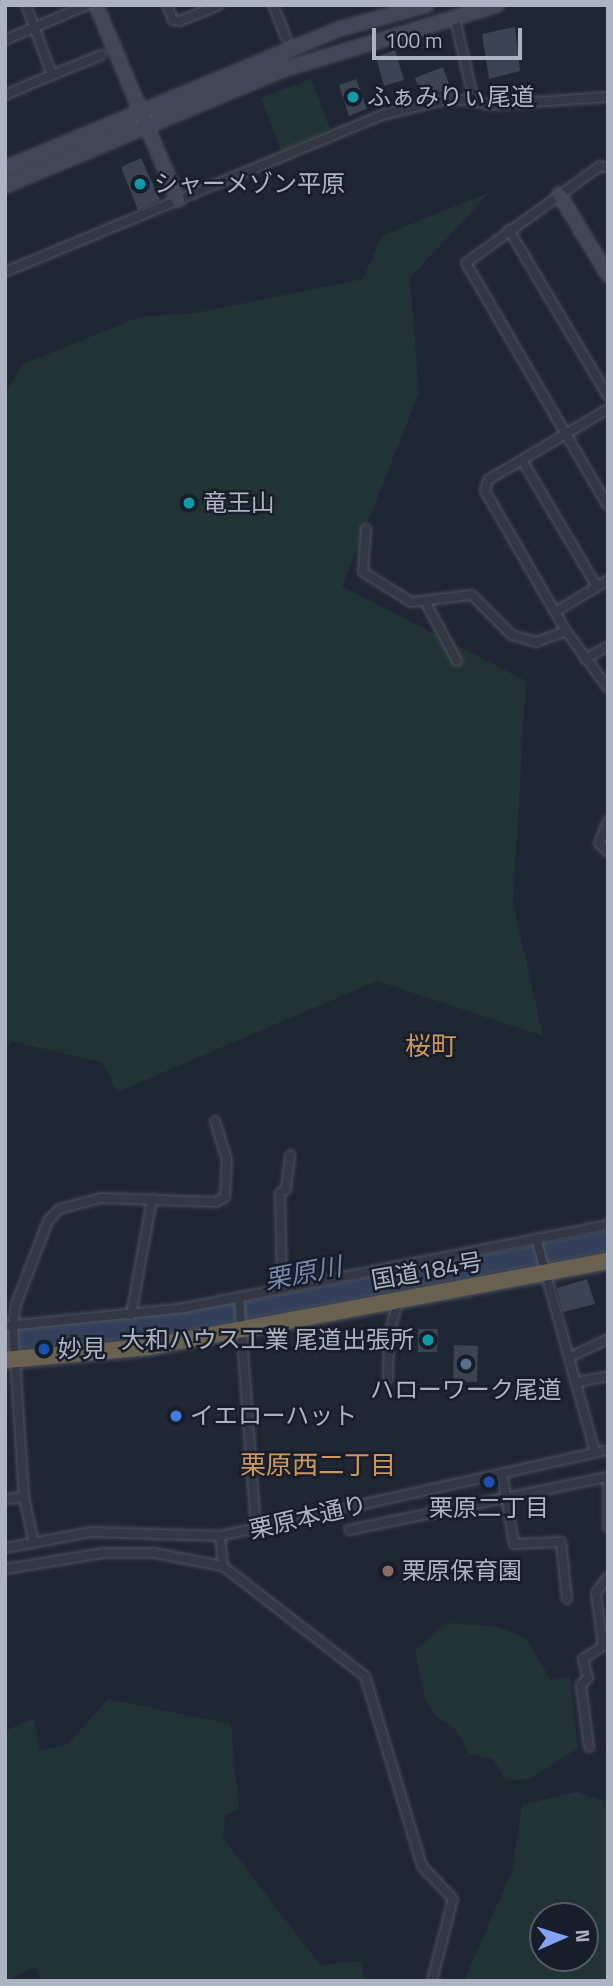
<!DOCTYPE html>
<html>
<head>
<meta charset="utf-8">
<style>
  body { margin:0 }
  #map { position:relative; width:613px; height:1986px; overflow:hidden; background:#1f2634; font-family:"Titillium Web","Noto Sans JP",sans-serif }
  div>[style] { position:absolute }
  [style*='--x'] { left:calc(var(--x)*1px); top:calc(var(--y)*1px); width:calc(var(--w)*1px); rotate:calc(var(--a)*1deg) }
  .green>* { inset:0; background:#223336 }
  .water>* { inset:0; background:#33405b }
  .building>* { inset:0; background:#3c4454 }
  .roads { filter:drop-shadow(0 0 2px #4d5360) drop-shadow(0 0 2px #4d5360) }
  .street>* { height:8px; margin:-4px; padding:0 4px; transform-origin:4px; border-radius:4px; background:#333844 }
  .secondary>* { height:12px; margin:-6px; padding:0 6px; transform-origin:6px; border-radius:6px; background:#414757 }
  .highway>* { height:16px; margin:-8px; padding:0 8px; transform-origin:8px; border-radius:8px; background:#6a6250 }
  .dots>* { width:19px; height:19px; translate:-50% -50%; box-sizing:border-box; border:4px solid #181e29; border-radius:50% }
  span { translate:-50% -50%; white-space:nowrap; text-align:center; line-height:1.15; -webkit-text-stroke:5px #181e29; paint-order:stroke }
  .poi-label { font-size:24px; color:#acb3c2 }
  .left { translate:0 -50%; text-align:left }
  .right { translate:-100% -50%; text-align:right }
  .street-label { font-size:24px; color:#acb3c2 }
  .neighbourhood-label { font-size:26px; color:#cd965d }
  .water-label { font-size:26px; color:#7587aa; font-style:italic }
  .frame { position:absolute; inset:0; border:7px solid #acb3c2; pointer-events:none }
  .north { position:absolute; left:529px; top:1902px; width:70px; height:70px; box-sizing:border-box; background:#181e29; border:2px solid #535a66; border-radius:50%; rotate:87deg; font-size:19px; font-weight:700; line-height:28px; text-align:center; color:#acb3c2 }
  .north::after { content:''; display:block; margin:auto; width:24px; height:32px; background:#81a3f2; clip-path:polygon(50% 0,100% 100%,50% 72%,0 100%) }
  .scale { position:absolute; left:372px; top:28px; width:150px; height:32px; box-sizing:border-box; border:4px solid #acb3c2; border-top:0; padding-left:9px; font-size:21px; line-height:24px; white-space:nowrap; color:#acb3c2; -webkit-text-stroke:5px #181e29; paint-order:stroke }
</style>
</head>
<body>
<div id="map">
  <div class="green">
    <i style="clip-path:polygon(311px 79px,330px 129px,281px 151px,261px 98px)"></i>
    <i style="clip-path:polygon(490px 192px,410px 278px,419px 393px,342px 586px,526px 681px,513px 903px,543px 1036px,377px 981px,117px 1092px,103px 1063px,12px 1041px,5px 1051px,5px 393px,23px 364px,139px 317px,196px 313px,363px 279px,382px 236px)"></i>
    <i style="clip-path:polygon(447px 1623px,499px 1627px,526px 1638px,551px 1680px,570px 1677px,578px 1748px,530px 1779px,506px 1781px,493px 1759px,469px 1754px,456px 1730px,436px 1716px,425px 1699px,415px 1650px)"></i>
    <i style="clip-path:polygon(108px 1699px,231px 1724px,239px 1809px,225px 1815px,223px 1838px,320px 1965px,363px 1961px,363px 1981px,41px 1981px,36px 1967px,5px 1981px,5px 1731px,34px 1718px,40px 1751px,68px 1744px)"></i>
    <i style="clip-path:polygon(evenodd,577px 1792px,608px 1802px,608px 1981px,464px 1981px,512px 1871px,522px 1805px,577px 1792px,585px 1916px,585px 1958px,543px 1958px,543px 1916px,585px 1916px)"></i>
  </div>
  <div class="water">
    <i style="clip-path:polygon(608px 1231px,608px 1251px,148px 1337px,5px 1350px,5px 1331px,237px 1303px)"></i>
  </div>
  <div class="building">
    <i style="clip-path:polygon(515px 27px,520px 71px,489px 79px,482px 34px)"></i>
    <i style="clip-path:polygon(395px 50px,404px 80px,384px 86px,376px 57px)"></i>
    <i style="clip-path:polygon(443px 67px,451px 89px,422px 97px,415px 78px)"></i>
    <i style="clip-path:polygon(356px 79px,367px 109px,349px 116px,339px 85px)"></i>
    <i style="clip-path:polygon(141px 158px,160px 200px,138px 210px,121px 167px)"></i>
    <i style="clip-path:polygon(587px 1279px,595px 1304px,563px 1312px,557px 1288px)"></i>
    <i style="clip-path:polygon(418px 1329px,438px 1329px,437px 1352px,418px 1352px)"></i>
    <i style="clip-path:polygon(454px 1345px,478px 1346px,477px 1382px,453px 1382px)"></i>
  </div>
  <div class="roads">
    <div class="street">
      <i style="--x:167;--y:5;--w:16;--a:68"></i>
      <i style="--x:173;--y:20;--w:7;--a:8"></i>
      <i style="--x:180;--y:21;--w:42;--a:-22.3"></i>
      <i style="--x:273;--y:5;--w:35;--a:68"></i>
      <i style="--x:454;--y:15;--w:88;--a:76.9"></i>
      <i style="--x:474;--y:101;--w:17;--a:13"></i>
      <i style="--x:491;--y:105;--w:117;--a:-3.9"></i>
      <i style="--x:5;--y:40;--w:89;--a:-23.1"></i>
      <i style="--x:52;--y:75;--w:53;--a:-22.2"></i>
      <i style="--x:5;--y:95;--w:51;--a:-23.1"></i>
      <i style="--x:52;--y:75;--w:75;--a:-110.4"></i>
      <i style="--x:608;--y:168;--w:8;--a:-166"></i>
      <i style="--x:600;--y:166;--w:165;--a:144.1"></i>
      <i style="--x:466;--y:263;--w:281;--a:59.7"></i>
      <i style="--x:509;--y:230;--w:193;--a:59.2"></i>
      <i style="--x:5;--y:272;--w:408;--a:-22.6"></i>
      <i style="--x:382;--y:115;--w:67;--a:-13.8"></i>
      <i style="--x:447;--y:99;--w:27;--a:4"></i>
      <i style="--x:608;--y:409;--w:139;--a:149.4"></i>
      <i style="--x:488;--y:480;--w:11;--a:105"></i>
      <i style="--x:485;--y:491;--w:162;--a:59.9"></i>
      <i style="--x:566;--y:631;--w:71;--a:53.6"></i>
      <i style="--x:522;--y:460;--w:147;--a:59.4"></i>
      <i style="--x:366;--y:529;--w:43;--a:94"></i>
      <i style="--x:363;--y:572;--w:57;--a:32"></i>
      <i style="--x:411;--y:602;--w:61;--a:-6.5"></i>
      <i style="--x:472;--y:595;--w:57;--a:45"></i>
      <i style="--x:512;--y:635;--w:25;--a:16"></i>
      <i style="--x:536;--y:642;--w:32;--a:-20"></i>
      <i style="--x:425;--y:601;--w:68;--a:61.9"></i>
      <i style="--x:555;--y:612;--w:62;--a:-31.1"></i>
      <i style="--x:585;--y:659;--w:26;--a:-29"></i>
      <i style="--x:608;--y:821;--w:24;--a:112"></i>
      <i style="--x:599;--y:843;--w:13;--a:45"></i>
      <i style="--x:536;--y:1238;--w:222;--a:74.6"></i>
      <i style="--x:282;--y:1289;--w:96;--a:-91.2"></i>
      <i style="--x:280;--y:1193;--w:7;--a:-34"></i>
      <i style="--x:286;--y:1189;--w:34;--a:-83"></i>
      <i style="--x:239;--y:1297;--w:232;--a:85.8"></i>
      <i style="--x:131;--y:1315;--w:118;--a:-79.7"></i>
      <i style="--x:5;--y:1326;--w:180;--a:-5.7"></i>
      <i style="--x:184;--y:1308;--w:432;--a:-11.1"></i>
      <i style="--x:570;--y:1357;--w:42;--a:-25.3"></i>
      <i style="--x:388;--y:1379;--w:45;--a:-88.7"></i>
      <i style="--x:389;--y:1334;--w:35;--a:-74"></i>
      <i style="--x:578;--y:1382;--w:31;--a:-11"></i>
      <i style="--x:502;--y:1473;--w:72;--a:80.4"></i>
      <i style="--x:514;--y:1544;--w:47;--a:-2.4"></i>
      <i style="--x:561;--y:1542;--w:57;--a:84"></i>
      <i style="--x:608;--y:1483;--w:44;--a:90"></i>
      <i style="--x:5;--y:1499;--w:19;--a:-6"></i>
      <i style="--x:349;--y:1530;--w:264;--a:-11.6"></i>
      <i style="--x:220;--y:1536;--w:30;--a:84"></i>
      <i style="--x:223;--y:1566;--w:180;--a:37.8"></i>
      <i style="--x:365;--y:1676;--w:198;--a:73.3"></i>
      <i style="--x:422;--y:1866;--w:45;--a:46.8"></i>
      <i style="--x:453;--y:1899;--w:85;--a:104.4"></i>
      <i style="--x:33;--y:1539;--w:43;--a:-102.1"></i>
      <i style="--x:24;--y:1497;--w:172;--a:-93.7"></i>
      <i style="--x:13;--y:1325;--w:21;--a:-82"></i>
      <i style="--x:16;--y:1304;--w:89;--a:-68.9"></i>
      <i style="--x:48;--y:1221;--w:16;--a:-47"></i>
      <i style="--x:59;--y:1209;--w:43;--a:-14.7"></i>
      <i style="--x:101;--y:1198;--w:115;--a:2"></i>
      <i style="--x:216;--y:1202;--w:10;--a:-29"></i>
      <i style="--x:225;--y:1197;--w:37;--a:-87"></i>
      <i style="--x:227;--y:1160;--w:41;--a:-107.1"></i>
      <i style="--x:5;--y:1548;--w:87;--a:-10.5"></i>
      <i style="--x:91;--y:1532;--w:129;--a:1.8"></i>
      <i style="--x:220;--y:1536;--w:397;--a:-12.5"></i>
      <i style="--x:5;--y:1569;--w:100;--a:-9.2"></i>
      <i style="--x:104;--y:1553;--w:50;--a:0"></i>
      <i style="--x:154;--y:1553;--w:70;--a:10.7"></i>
      <i style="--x:589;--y:1747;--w:63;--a:-97.4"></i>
      <i style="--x:581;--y:1685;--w:10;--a:-45"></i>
      <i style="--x:588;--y:1678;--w:20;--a:-105"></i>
      <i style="--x:583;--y:1659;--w:24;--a:-33"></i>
      <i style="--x:603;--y:1646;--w:53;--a:-97.5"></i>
      <i style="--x:596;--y:1593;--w:20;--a:-53"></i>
    </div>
    <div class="secondary">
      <i style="--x:96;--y:5;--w:212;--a:67.2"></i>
      <i style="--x:5;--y:168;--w:362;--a:-22.6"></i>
      <i style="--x:339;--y:29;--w:91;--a:-15.3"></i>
      <i style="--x:5;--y:186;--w:300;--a:-22.7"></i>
      <i style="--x:282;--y:70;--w:225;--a:-16.8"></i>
      <i style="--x:559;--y:194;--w:95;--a:58.8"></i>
    </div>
    <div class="highway">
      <i style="--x:5;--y:1360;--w:144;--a:-5.2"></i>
      <i style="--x:148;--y:1347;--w:468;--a:-10.6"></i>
    </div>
  </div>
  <div class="dots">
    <i style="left:353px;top:97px;background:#0f9aa8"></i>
    <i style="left:140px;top:184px;background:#0f9aa8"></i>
    <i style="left:189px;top:503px;background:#0f9aa8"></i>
    <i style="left:428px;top:1340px;background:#0f9aa8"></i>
    <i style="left:44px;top:1349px;background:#1a4fb4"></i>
    <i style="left:466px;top:1364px;background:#5c6f8a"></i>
    <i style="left:176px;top:1416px;background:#3f7fe0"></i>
    <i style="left:489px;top:1482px;background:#1a4fb4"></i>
    <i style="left:388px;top:1571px;background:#8d6e63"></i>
  </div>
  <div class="poi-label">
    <span class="left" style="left:367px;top:97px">ふぁみりぃ尾道</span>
    <span class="left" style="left:154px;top:184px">シャーメゾン平原</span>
    <span class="left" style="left:203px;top:503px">竜王山</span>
    <span class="right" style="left:414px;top:1340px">大和ハウス工業 尾道出張所</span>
    <span class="left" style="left:58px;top:1349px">妙見</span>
    <span style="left:466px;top:1390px">ハローワーク尾道</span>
    <span class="left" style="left:190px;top:1416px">イエローハット</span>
    <span style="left:489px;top:1508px">栗原二丁目</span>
    <span class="left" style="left:402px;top:1571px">栗原保育園</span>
  </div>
  <div class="street-label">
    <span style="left:427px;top:1271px;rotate:-10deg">国道184号</span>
    <span style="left:308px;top:1517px;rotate:-13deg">栗原本通り</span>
  </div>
  <div class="neighbourhood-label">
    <span style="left:431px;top:1046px">桜町</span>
    <span style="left:318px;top:1465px">栗原西二丁目</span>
  </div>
  <div class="water-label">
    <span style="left:303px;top:1273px;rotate:-11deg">栗原川</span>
  </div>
  <div class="frame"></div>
  <div class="north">N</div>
  <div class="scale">100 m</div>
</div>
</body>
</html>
